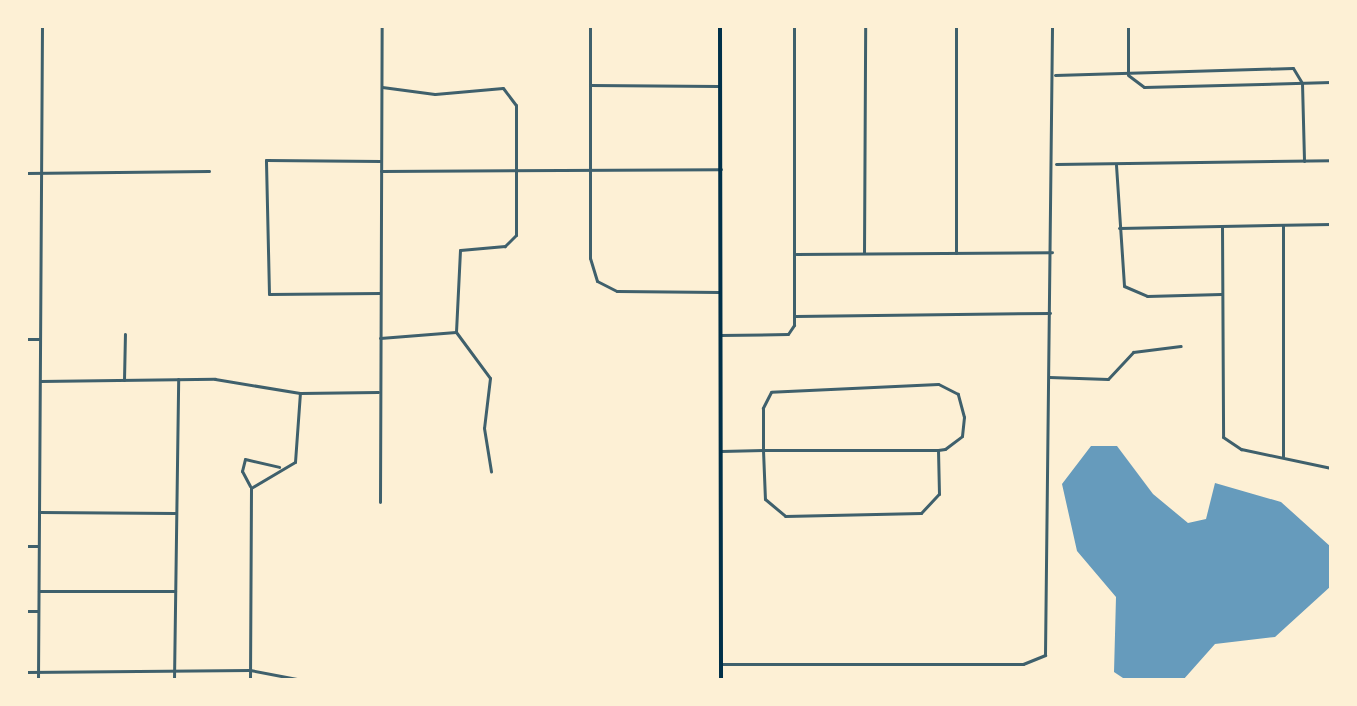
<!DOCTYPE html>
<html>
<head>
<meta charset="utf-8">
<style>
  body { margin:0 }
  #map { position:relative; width:1357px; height:706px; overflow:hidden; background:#fdf0d5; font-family:"Source Sans 3",sans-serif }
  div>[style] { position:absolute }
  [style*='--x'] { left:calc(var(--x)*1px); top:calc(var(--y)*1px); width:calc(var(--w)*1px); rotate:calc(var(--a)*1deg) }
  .water>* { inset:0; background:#669bbc }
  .minor>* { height:3px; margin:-1.5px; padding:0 1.5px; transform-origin:1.5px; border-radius:1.5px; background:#3f606c }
  .tertiary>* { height:3px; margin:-1.5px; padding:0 1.5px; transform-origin:1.5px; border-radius:1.5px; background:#3f606c }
  .secondary>* { height:4px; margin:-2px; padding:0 2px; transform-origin:2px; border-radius:2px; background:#003049 }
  span { translate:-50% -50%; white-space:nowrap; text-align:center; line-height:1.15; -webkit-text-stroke:7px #fdf0d5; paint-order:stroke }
  .frame { position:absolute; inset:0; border:28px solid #fdf0d5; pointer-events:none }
</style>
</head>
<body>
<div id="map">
  <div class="water">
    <i style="clip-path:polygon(1091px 446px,1117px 446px,1153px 494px,1188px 523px,1206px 519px,1215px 483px,1281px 502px,1331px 547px,1331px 586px,1275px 637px,1215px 644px,1183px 680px,1126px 680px,1114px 672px,1116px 597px,1077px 551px,1062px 484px)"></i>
  </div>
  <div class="minor">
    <i style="--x:590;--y:26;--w:232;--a:90"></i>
    <i style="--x:590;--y:258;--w:24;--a:73"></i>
    <i style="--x:597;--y:281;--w:22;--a:27"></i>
    <i style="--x:617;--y:291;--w:102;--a:0.6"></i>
    <i style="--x:956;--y:26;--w:227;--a:90"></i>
    <i style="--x:1128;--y:26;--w:48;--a:90"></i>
    <i style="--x:1055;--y:75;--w:238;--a:-1.7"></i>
    <i style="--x:1293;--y:68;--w:17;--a:59"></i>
    <i style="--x:1302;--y:83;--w:78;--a:88.5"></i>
    <i style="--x:1128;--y:75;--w:20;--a:37"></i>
    <i style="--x:1144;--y:87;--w:187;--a:-1.5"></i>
    <i style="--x:590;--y:85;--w:128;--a:0.4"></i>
    <i style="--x:382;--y:87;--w:53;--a:7.5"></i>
    <i style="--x:435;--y:94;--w:68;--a:-5"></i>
    <i style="--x:503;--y:88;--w:21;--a:53"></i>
    <i style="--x:516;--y:105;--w:130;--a:90"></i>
    <i style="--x:516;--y:235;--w:16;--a:135"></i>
    <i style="--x:505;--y:246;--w:45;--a:174.9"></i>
    <i style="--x:460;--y:250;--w:82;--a:92.8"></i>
    <i style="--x:1056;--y:164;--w:275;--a:-0.8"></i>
    <i style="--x:1116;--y:165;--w:121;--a:86.2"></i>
    <i style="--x:1124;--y:286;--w:25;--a:23"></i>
    <i style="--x:1147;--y:296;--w:74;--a:-1.5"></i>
    <i style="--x:381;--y:171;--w:340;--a:-0.3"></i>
    <i style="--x:26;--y:173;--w:183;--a:-0.6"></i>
    <i style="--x:1222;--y:226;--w:211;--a:89.7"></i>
    <i style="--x:1223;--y:437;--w:22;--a:34"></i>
    <i style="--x:1241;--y:449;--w:92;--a:11.9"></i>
    <i style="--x:1119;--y:228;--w:212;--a:-1.1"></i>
    <i style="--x:864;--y:253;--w:227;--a:-89.7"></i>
    <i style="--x:796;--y:254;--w:256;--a:-0.4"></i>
    <i style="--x:380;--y:293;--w:111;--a:179.5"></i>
    <i style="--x:269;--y:294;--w:134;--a:-91.3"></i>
    <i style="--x:266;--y:160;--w:115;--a:0.5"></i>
    <i style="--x:795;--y:316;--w:255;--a:-0.7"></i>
    <i style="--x:456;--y:332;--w:57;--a:53.5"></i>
    <i style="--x:490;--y:378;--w:50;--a:96.8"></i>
    <i style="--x:484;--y:428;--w:44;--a:80.8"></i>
    <i style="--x:720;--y:335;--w:68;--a:-0.8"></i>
    <i style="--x:788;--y:334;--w:11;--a:-56"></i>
    <i style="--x:794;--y:325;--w:299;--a:-90"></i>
    <i style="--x:380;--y:338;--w:76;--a:-4.5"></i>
    <i style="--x:26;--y:339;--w:14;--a:0"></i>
    <i style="--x:1049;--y:377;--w:59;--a:1.9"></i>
    <i style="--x:1108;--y:379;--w:37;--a:-47"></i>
    <i style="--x:1133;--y:352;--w:48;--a:-7.1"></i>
    <i style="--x:124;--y:380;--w:46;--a:-88.8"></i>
    <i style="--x:40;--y:381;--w:175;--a:-0.7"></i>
    <i style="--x:215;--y:379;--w:86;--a:9.4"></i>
    <i style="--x:300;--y:393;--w:78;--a:-0.7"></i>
    <i style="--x:721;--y:451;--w:42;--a:-1.4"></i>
    <i style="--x:763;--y:450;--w:175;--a:0"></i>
    <i style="--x:938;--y:450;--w:7;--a:-8"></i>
    <i style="--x:945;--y:449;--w:21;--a:-37"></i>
    <i style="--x:962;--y:436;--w:19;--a:-84"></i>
    <i style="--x:964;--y:417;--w:24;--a:-105"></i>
    <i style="--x:958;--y:394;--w:22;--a:-153"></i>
    <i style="--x:938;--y:384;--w:167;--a:177.3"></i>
    <i style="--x:771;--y:392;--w:18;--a:117"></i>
    <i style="--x:763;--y:408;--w:42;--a:90"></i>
    <i style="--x:763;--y:450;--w:49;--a:87.7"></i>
    <i style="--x:765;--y:499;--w:26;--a:40"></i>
    <i style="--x:785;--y:516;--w:136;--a:-1.3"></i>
    <i style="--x:921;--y:513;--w:26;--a:-47"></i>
    <i style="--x:939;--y:494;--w:44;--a:-91.3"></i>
    <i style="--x:1283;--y:456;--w:231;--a:-90"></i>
    <i style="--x:250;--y:486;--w:17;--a:-118"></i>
    <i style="--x:242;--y:471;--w:12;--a:-76"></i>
    <i style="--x:245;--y:459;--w:35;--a:13"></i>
    <i style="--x:380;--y:502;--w:476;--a:-89.8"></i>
    <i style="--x:39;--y:512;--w:136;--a:0.4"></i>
    <i style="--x:26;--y:546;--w:12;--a:0"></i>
    <i style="--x:39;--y:591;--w:136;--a:0"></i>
    <i style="--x:26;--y:611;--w:12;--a:0"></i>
    <i style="--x:721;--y:664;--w:302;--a:0"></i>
    <i style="--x:1023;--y:664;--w:24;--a:-22"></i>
    <i style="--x:1045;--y:655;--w:629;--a:-89.36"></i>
    <i style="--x:174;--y:680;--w:301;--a:-89.2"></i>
    <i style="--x:250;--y:680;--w:192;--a:-89.7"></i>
    <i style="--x:251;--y:488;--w:51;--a:-30.6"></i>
    <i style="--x:295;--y:462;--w:69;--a:-85.9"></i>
  </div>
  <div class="tertiary">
    <i style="--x:26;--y:672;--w:224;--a:-0.5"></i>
    <i style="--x:250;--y:670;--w:53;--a:10.9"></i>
    <i style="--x:38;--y:680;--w:654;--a:-89.65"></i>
  </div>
  <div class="secondary">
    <i style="--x:720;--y:26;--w:654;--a:89.91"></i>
  </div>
  <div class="frame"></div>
</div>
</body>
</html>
